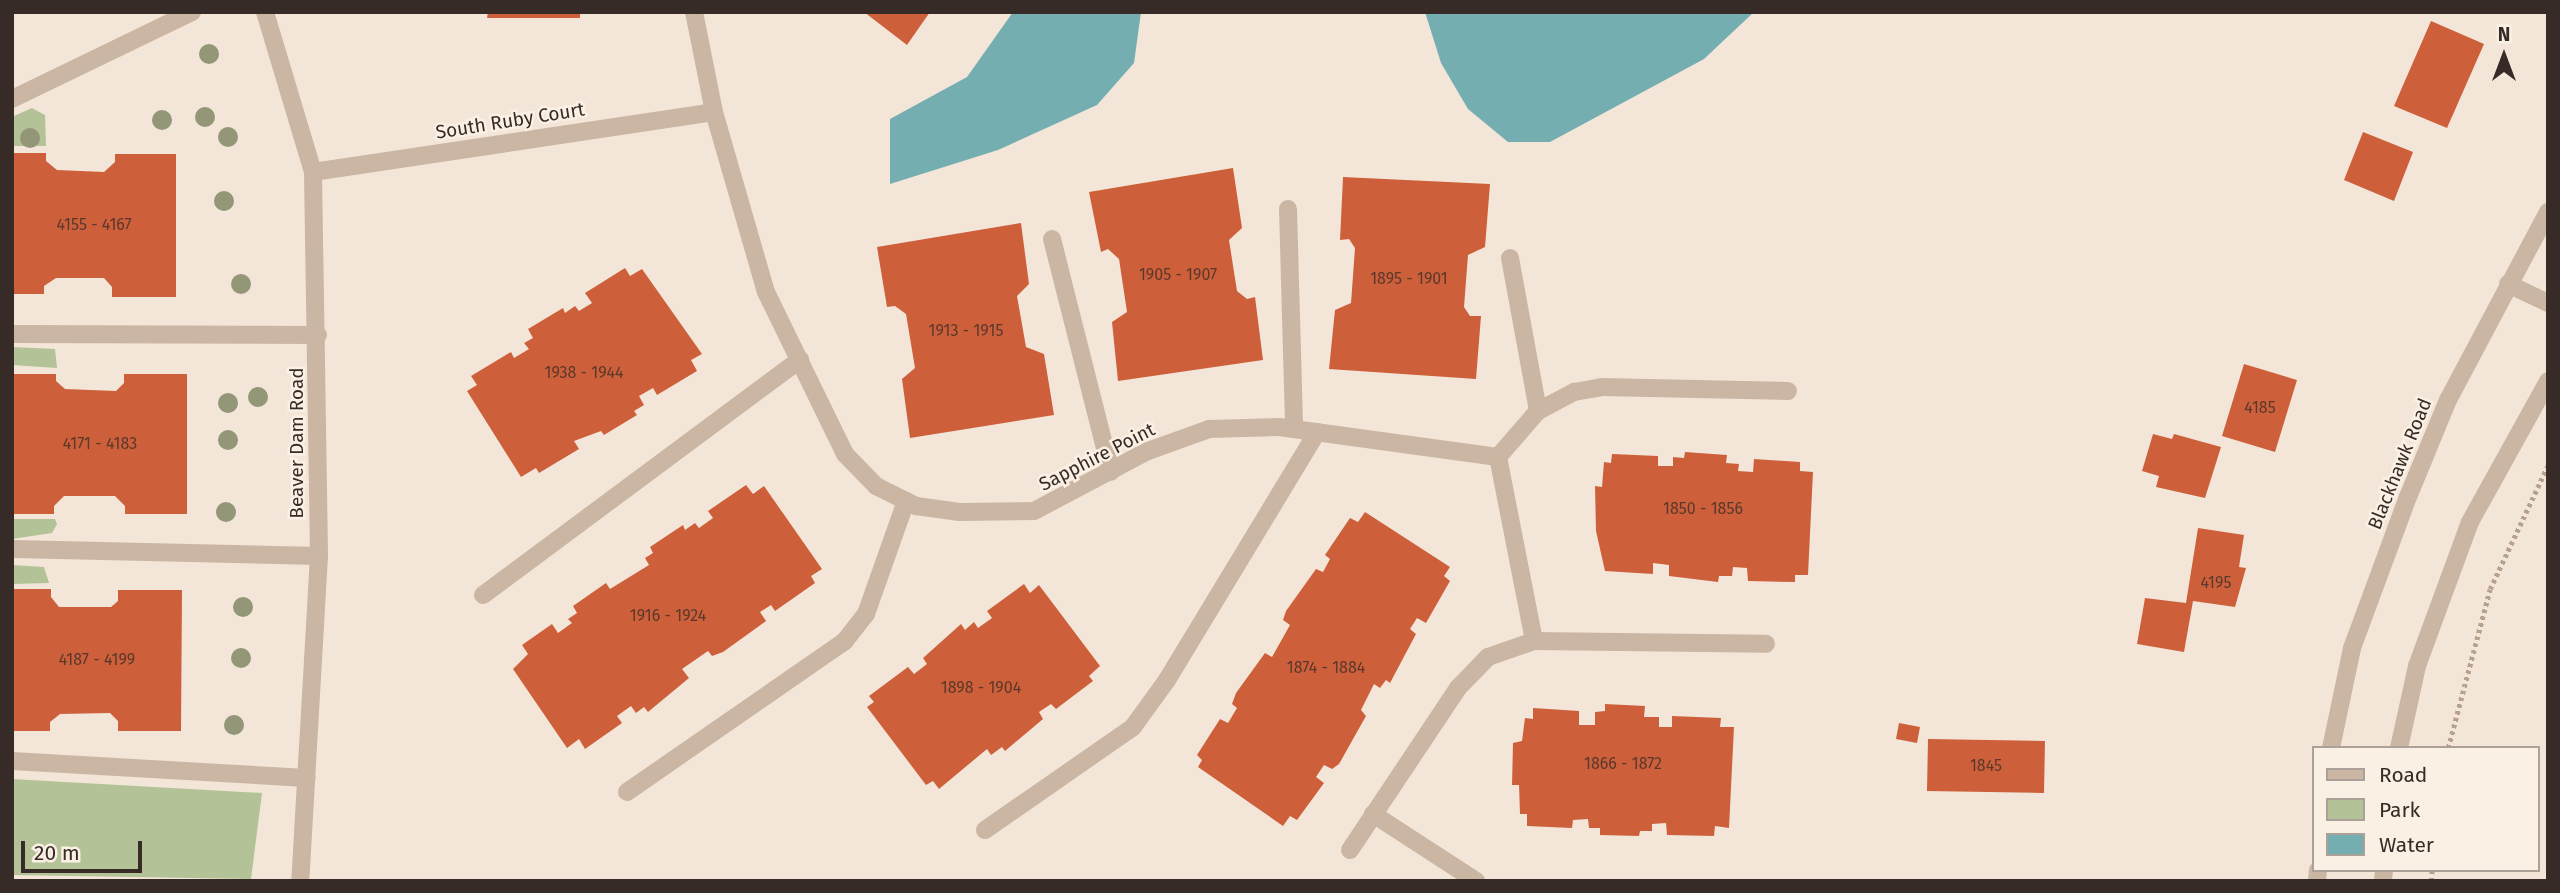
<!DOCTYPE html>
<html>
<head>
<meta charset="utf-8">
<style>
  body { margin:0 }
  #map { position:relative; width:2560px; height:893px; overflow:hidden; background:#f3e6d8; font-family:"Fira Sans",sans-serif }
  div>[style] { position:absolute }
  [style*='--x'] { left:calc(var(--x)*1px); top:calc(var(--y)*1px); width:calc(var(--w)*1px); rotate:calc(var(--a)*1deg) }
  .green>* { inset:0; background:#b3c297 }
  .water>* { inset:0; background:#75aeb1 }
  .building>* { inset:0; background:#cd603b }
  .path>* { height:4.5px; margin-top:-2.25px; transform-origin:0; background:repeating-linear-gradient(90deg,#b7a08d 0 3.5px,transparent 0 7px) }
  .minor>* { height:18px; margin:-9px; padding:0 9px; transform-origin:9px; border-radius:9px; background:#cbb6a3 }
  .trees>* { width:20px; height:20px; margin:-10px; border-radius:50%; background:#939677 }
  span { translate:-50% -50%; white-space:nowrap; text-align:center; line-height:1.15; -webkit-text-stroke:5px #faf0e4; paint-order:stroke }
  .number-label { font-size:16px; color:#5c382b }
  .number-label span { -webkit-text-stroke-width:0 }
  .street-label { font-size:19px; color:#362b26 }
  .frame { position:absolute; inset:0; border:14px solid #362b26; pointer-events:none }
  .legend { position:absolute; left:2312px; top:746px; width:228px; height:126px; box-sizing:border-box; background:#faf0e4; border:2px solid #aca198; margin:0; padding:9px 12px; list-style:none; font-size:21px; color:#362b26 }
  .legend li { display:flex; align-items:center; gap:14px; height:35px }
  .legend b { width:35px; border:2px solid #aca198 }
  .north { position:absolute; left:2469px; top:21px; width:70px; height:70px; -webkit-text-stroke:5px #faf0e4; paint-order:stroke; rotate:0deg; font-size:19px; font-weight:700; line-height:28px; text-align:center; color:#362b26 }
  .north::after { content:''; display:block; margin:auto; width:24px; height:32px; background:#362b26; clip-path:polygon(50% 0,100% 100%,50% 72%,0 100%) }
  .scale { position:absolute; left:21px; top:841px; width:121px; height:32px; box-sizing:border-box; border:4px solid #362b26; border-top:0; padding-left:9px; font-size:21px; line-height:24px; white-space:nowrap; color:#362b26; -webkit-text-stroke:5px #faf0e4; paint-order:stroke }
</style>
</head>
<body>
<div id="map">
  <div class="green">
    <i style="clip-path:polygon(32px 108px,45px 115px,46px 146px,12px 146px,12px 117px)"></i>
    <i style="clip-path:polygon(12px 347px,55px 349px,57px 368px,12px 365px)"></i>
    <i style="clip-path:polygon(12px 519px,55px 519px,57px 524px,52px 533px,12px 539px)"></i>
    <i style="clip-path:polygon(12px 565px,44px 567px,49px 583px,12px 584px)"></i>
    <i style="clip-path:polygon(12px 779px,262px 793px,251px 879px,12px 875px)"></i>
  </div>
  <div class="water">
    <i style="clip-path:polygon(1013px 12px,1141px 12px,1134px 63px,1097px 105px,998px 150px,890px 184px,890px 119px,967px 77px)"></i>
    <i style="clip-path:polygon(1425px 12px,1754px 12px,1704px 59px,1550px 142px,1508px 142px,1468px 109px,1441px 63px)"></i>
  </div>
  <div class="building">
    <i style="clip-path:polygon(488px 12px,580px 12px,580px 18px,487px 18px)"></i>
    <i style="clip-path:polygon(864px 12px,930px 12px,907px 45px)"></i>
    <i style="clip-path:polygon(2431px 21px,2484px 44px,2447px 128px,2394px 106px)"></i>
    <i style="clip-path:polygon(2363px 132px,2413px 152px,2394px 201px,2344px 180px)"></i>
    <i style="clip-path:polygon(12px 153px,46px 153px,46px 161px,57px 170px,104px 172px,115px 162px,115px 154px,176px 154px,176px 297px,112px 297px,112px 287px,104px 278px,56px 278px,44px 286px,44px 294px,12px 294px)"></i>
    <i style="clip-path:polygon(1233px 168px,1242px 228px,1229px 240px,1237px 291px,1247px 299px,1255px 297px,1263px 360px,1118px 381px,1112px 322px,1127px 312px,1119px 259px,1108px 249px,1101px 252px,1089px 192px)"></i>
    <i style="clip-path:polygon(1343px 177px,1490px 184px,1485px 247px,1468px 255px,1464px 307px,1470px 316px,1481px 316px,1476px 379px,1329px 369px,1335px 310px,1351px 303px,1355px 248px,1349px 239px,1340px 240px)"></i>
    <i style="clip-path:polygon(1021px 223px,1029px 284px,1017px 296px,1026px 347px,1044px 354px,1054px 415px,910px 438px,902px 379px,915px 368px,906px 314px,895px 306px,887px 307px,877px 247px)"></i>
    <i style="clip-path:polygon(625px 268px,630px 276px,642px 269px,702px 354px,691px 360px,697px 371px,657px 395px,653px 388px,639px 396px,644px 405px,634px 411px,637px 415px,604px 435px,601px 431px,574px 441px,579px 449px,539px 473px,536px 468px,521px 477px,467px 391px,477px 385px,471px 376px,511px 352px,514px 358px,529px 349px,524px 343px,533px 338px,528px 329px,563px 308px,565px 313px,575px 306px,579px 311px,592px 303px,585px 293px)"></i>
    <i style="clip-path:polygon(2244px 364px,2297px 380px,2275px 452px,2222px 436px)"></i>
    <i style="clip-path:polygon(12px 374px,56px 374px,56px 381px,65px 389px,116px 391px,124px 383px,124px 374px,187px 374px,187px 514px,125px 514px,125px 506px,115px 496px,64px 496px,54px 506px,54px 514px,12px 514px)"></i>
    <i style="clip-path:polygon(2153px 434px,2172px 439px,2174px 434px,2221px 447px,2205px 498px,2156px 487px,2159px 476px,2142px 471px)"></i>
    <i style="clip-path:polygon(1685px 452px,1727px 455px,1726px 463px,1739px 464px,1738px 471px,1753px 472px,1754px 459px,1800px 462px,1800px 471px,1813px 472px,1808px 575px,1795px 575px,1795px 582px,1748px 581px,1747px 568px,1733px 567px,1732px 576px,1719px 576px,1718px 582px,1669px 576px,1669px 565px,1653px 563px,1653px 574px,1605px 571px,1596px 531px,1595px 486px,1602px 487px,1604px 462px,1611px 463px,1612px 454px,1658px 456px,1658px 466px,1673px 466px,1673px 457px,1684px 458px)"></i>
    <i style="clip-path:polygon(746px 485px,753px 494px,764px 486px,822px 569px,811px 576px,815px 583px,775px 611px,771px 605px,760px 612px,766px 621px,723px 652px,712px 656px,708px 651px,682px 669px,689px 678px,648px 712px,644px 707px,636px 713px,631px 706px,617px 716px,622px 723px,585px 749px,579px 739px,567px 748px,513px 669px,528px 654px,522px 645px,552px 624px,558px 633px,572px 623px,568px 619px,577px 613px,573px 606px,606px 583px,610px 589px,649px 565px,645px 558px,653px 553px,650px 547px,683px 525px,685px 530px,695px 523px,699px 528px,713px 518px,708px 511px)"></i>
    <i style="clip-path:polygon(1365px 512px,1450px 567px,1444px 576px,1450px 581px,1426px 623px,1417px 618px,1410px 629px,1416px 634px,1390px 683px,1386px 680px,1380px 688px,1374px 684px,1361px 710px,1366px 716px,1339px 764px,1332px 769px,1324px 765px,1316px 777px,1324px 783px,1297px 820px,1290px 816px,1283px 826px,1198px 767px,1202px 760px,1197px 755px,1220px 719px,1228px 723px,1237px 708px,1232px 704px,1236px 693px,1265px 653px,1272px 657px,1290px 625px,1283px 620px,1286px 611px,1316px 569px,1323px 572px,1330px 559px,1325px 555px,1350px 518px,1358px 522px)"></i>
    <i style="clip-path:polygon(2198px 528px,2244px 535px,2239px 567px,2246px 568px,2235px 607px,2193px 601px,2184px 652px,2137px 644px,2145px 598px,2186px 603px)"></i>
    <i style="clip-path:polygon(1024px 584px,1030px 593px,1039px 585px,1100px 666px,1089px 676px,1093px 681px,1056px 709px,1051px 704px,1039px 712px,1043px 719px,1005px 751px,1002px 747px,991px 755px,987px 749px,939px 789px,933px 781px,926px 785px,867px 707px,874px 702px,869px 696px,908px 667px,914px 674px,927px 664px,923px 658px,961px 624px,965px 630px,974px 622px,978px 628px,992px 618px,987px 611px)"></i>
    <i style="clip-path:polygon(12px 589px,51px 589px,51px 597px,59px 607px,111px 607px,118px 601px,118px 590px,182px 590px,181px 731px,118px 731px,118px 721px,110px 713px,60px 714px,50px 722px,50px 731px,12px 731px)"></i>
    <i style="clip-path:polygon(1605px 704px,1645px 706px,1644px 717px,1659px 717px,1659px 727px,1672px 727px,1672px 716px,1721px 718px,1720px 727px,1734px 727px,1729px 828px,1715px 826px,1714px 836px,1667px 835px,1666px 823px,1652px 824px,1652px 831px,1640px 831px,1639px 836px,1600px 835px,1600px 828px,1589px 828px,1588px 819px,1573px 820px,1572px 828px,1527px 826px,1527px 814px,1520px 814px,1519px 785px,1512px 785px,1513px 743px,1522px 741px,1525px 718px,1533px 719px,1533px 708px,1579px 711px,1579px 725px,1595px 725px,1595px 712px,1605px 711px)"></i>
    <i style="clip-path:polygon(1899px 723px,1920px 727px,1917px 743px,1896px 739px)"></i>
    <i style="clip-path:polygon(1928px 739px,2045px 741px,2044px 793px,1927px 791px)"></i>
  </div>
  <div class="path">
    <i style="--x:2448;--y:748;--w:164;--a:-75.2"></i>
    <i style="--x:2490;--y:589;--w:137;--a:-64.9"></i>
    <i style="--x:2431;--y:881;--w:11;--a:-85"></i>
  </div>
  <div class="minor">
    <i style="--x:265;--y:12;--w:167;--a:73.3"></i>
    <i style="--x:313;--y:172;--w:384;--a:89.1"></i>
    <i style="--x:319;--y:556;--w:326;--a:93.3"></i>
    <i style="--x:694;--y:12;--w:102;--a:78.7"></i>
    <i style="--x:714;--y:112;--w:187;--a:73.9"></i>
    <i style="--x:766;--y:292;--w:180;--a:64"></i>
    <i style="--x:845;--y:454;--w:45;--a:45.9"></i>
    <i style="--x:876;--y:486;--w:45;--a:26.6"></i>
    <i style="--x:916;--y:506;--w:44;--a:7.8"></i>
    <i style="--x:960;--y:512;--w:74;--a:-0.8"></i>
    <i style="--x:1034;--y:511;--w:129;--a:-27.8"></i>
    <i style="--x:1148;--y:451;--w:65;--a:-19.8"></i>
    <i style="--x:1209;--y:429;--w:70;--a:-1.6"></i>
    <i style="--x:1279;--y:427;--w:221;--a:7.8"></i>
    <i style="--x:12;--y:99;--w:200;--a:-25.8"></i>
    <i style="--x:313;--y:172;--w:405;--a:-8.5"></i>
    <i style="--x:1288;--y:209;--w:220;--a:88.4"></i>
    <i style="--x:1052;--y:239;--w:240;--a:75.8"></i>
    <i style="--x:1510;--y:258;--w:156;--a:79.6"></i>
    <i style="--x:2508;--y:284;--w:44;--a:25.4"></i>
    <i style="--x:12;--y:334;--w:306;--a:0.2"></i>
    <i style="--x:1498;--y:457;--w:61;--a:-49"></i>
    <i style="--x:1538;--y:411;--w:41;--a:-27.8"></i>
    <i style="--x:1574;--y:392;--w:27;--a:-10"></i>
    <i style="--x:1601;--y:387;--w:187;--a:1.2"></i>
    <i style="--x:1498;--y:457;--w:187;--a:78.9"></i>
    <i style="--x:14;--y:549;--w:305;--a:1.3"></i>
    <i style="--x:483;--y:595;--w:395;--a:-36.6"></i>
    <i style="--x:2331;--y:748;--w:102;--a:-78.1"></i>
    <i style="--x:2352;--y:648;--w:161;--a:-69.7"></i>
    <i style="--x:2408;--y:497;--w:105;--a:-67.6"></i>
    <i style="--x:2448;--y:400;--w:213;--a:-62"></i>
    <i style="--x:2399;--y:748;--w:84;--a:-77.6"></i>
    <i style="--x:2417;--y:666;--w:153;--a:-69.8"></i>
    <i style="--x:2470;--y:522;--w:161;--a:-61"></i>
    <i style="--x:12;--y:761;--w:295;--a:3.3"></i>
    <i style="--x:627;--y:792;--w:264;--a:-34.7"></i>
    <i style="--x:844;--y:642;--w:36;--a:-52"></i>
    <i style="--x:866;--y:614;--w:120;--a:-70.5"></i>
    <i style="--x:1373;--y:814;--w:123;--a:33"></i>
    <i style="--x:985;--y:830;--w:180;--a:-34.8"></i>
    <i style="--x:1133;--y:727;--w:58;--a:-54.1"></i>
    <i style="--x:1167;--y:680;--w:290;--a:-58.8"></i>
    <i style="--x:1350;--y:850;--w:195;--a:-56.3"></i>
    <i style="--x:1458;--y:688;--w:43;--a:-45.9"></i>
    <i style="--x:1488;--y:657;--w:49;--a:-19.2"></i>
    <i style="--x:1534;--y:641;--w:232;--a:0.7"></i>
    <i style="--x:2317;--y:881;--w:11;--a:-85"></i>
    <i style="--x:2383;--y:881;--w:11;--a:-85"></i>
  </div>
  <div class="trees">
    <i style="left:209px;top:54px"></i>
    <i style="left:205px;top:117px"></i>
    <i style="left:162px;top:120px"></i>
    <i style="left:228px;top:137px"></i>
    <i style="left:30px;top:138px"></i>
    <i style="left:224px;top:201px"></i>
    <i style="left:241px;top:284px"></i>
    <i style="left:258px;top:397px"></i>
    <i style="left:228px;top:403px"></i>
    <i style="left:228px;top:440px"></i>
    <i style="left:226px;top:512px"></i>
    <i style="left:243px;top:607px"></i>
    <i style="left:241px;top:658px"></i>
    <i style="left:234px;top:725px"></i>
  </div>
  <div class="number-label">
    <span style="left:94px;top:225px">4155 - 4167</span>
    <span style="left:1178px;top:275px">1905 - 1907</span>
    <span style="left:1409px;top:279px">1895 - 1901</span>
    <span style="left:966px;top:331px">1913 - 1915</span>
    <span style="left:584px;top:373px">1938 - 1944</span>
    <span style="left:2260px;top:408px">4185</span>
    <span style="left:100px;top:444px">4171 - 4183</span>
    <span style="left:1703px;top:509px">1850 - 1856</span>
    <span style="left:2216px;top:583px">4195</span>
    <span style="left:668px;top:616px">1916 - 1924</span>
    <span style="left:97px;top:660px">4187 - 4199</span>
    <span style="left:1326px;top:668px">1874 - 1884</span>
    <span style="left:981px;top:688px">1898 - 1904</span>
    <span style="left:1623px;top:764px">1866 - 1872</span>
    <span style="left:1986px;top:766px">1845</span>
  </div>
  <div class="street-label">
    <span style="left:510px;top:121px;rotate:-9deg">South Ruby Court</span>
    <span style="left:297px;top:443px;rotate:-90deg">Beaver Dam Road</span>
    <span style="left:1097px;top:457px;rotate:-27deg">Sapphire Point</span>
    <span style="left:2400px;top:464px;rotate:-68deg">Blackhawk Road</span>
  </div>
  <div class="frame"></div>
  <ul class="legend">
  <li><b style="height:9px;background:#cbb6a3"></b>Road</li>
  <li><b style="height:19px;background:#b3c297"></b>Park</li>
  <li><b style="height:19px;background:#75aeb1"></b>Water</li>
  </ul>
  <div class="north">N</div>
  <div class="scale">20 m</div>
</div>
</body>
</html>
